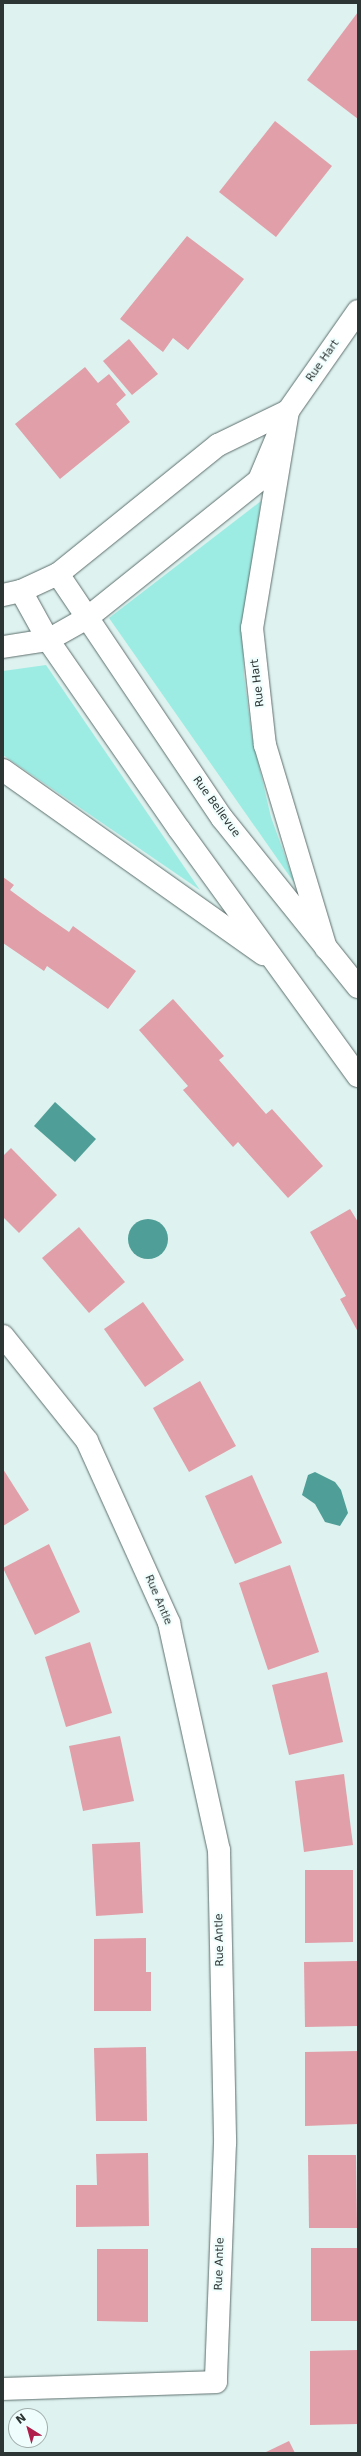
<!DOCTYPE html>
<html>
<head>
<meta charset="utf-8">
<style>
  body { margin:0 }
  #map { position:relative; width:361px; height:2456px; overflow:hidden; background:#def2ef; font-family:"DejaVu Sans",sans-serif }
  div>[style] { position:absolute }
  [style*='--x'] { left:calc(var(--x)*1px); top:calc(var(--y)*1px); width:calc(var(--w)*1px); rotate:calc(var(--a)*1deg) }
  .green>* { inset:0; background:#9dece3 }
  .water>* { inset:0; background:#4f9e97 }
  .round { border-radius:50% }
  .building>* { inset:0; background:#e19fa9 }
  .roads { filter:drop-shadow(0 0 1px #5e6f6d) drop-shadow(0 0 1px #5e6f6d) }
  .minor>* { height:22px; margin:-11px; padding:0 11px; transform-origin:11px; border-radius:11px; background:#fff }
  span { translate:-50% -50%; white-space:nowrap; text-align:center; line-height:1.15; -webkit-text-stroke:4px #effefc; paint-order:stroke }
  .street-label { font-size:11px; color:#2d3534 }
  .frame { position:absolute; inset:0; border:4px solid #2d3534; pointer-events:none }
  .north { position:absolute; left:8px; top:2408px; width:40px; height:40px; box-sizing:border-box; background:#effefc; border:1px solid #a1aeac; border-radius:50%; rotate:323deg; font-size:11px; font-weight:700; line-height:16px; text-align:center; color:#2d3534 }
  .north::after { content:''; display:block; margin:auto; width:14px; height:18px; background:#b01f4c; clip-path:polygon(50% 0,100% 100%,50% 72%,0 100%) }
</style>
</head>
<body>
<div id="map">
  <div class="green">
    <i style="clip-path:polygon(261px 501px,242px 627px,244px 676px,252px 737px,271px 817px,295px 884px,109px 618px)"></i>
    <i style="clip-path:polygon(46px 665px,200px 890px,3px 755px,3px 671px)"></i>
  </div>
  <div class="water">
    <i style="clip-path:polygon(55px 1102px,96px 1139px,75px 1162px,34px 1126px)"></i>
    <i class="round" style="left:128px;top:1219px;width:40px;height:40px"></i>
    <i style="clip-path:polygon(315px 1472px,335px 1482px,341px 1490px,348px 1513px,340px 1526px,325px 1522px,315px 1504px,302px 1495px,308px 1475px)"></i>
  </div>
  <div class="building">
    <i style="clip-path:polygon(358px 12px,358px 119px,307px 80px)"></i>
    <i style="clip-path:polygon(275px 121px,332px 166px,276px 237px,219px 192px)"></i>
    <i style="clip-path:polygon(187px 236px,244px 279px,188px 350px,173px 338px,163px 352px,120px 319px)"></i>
    <i style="clip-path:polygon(129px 339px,158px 374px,132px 395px,103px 361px)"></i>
    <i style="clip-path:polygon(85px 367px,98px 383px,109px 374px,126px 395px,116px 404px,130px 422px,60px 479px,15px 424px)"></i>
    <i style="clip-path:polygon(3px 877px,14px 885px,10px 890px,40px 912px,69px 932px,73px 926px,136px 971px,108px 1009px,47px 966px,44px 971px,3px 943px)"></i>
    <i style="clip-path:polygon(173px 999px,224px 1056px,219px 1060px,266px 1114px,272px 1109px,323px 1166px,288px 1198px,238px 1142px,233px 1147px,183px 1090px,188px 1086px,139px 1030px)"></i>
    <i style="clip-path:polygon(11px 1148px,57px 1195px,19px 1233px,3px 1217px,3px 1156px)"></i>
    <i style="clip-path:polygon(350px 1209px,358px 1222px,358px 1332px,340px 1299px,346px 1296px,310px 1232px)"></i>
    <i style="clip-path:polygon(79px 1227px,125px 1282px,89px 1313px,42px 1258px)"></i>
    <i style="clip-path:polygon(143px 1302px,184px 1360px,145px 1387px,104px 1329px)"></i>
    <i style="clip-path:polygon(200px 1381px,236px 1446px,189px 1472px,153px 1408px)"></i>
    <i style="clip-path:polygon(3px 1469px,29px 1510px,3px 1526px)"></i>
    <i style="clip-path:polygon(252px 1475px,282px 1543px,235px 1564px,205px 1496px)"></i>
    <i style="clip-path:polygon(49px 1544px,80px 1612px,35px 1635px,3px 1568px)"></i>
    <i style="clip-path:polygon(290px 1565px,319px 1652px,268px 1670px,239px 1583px)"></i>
    <i style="clip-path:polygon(90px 1642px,112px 1713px,66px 1727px,45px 1657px)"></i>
    <i style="clip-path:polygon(327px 1672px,343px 1742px,289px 1755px,272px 1685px)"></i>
    <i style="clip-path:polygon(120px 1736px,134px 1801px,83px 1811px,69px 1746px)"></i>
    <i style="clip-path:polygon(344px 1774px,353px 1845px,304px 1852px,295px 1781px)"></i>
    <i style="clip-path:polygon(140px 1842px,143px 1913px,96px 1916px,92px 1844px)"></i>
    <i style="clip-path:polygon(305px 1870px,353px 1870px,353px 1942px,305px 1943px)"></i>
    <i style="clip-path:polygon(146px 1938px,146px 1972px,151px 1972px,151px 2011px,94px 2011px,94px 1939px)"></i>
    <i style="clip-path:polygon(357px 1961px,358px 2026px,305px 2027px,304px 1962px)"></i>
    <i style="clip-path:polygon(146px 2047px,147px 2121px,96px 2121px,94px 2048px)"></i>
    <i style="clip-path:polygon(358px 2051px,358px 2124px,305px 2126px,305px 2052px)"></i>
    <i style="clip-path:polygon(148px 2153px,149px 2226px,76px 2227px,76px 2185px,97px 2185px,96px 2154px)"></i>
    <i style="clip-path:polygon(308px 2155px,356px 2155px,357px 2228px,309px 2228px)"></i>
    <i style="clip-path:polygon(311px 2248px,358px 2248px,358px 2321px,311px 2321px)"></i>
    <i style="clip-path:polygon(97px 2249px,148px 2249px,148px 2322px,97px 2321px)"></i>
    <i style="clip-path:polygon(358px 2350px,358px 2424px,310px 2425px,310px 2351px)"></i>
    <i style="clip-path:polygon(289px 2441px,295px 2453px,264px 2453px)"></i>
  </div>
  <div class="roads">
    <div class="minor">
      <i style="--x:288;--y:411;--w:220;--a:99.4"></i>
      <i style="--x:252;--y:628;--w:118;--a:83.7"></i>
      <i style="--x:265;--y:745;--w:212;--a:73.3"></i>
      <i style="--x:58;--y:574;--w:294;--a:56.1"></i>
      <i style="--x:222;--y:818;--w:217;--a:51.2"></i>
      <i style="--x:21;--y:591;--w:56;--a:61.1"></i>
      <i style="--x:48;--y:640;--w:230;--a:55.3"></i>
      <i style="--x:179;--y:829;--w:305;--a:54.1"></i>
      <i style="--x:3;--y:595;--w:18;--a:-13"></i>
      <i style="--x:21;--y:591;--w:41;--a:-24.7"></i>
      <i style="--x:58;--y:574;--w:206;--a:-38.9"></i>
      <i style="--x:218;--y:445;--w:78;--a:-25.9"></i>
      <i style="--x:3;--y:647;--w:46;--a:-8.8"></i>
      <i style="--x:48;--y:640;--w:45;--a:-29.4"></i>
      <i style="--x:87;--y:618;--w:221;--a:-38.7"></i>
      <i style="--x:259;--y:480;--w:75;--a:-67.2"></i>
      <i style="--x:288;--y:411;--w:122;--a:-55"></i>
      <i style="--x:3;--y:770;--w:319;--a:35.3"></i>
      <i style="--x:3;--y:1336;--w:134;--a:51.3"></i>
      <i style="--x:87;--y:1441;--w:200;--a:65.7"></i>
      <i style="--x:169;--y:1623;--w:232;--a:77.6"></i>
      <i style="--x:219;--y:1850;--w:293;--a:88.8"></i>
      <i style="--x:225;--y:2143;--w:239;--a:92.2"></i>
      <i style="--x:216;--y:2382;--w:213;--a:178.1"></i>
    </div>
  </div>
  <div class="street-label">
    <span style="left:323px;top:361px;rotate:-55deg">Rue Hart</span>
    <span style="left:258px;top:683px;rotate:-97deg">Rue Hart</span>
    <span style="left:216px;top:807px;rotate:54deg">Rue Bellevue</span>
    <span style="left:158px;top:1600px;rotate:67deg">Rue Antle</span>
    <span style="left:220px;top:1940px;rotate:-91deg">Rue Antle</span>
    <span style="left:220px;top:2264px;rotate:-88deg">Rue Antle</span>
  </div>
  <div class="frame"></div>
  <div class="north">N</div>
</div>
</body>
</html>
